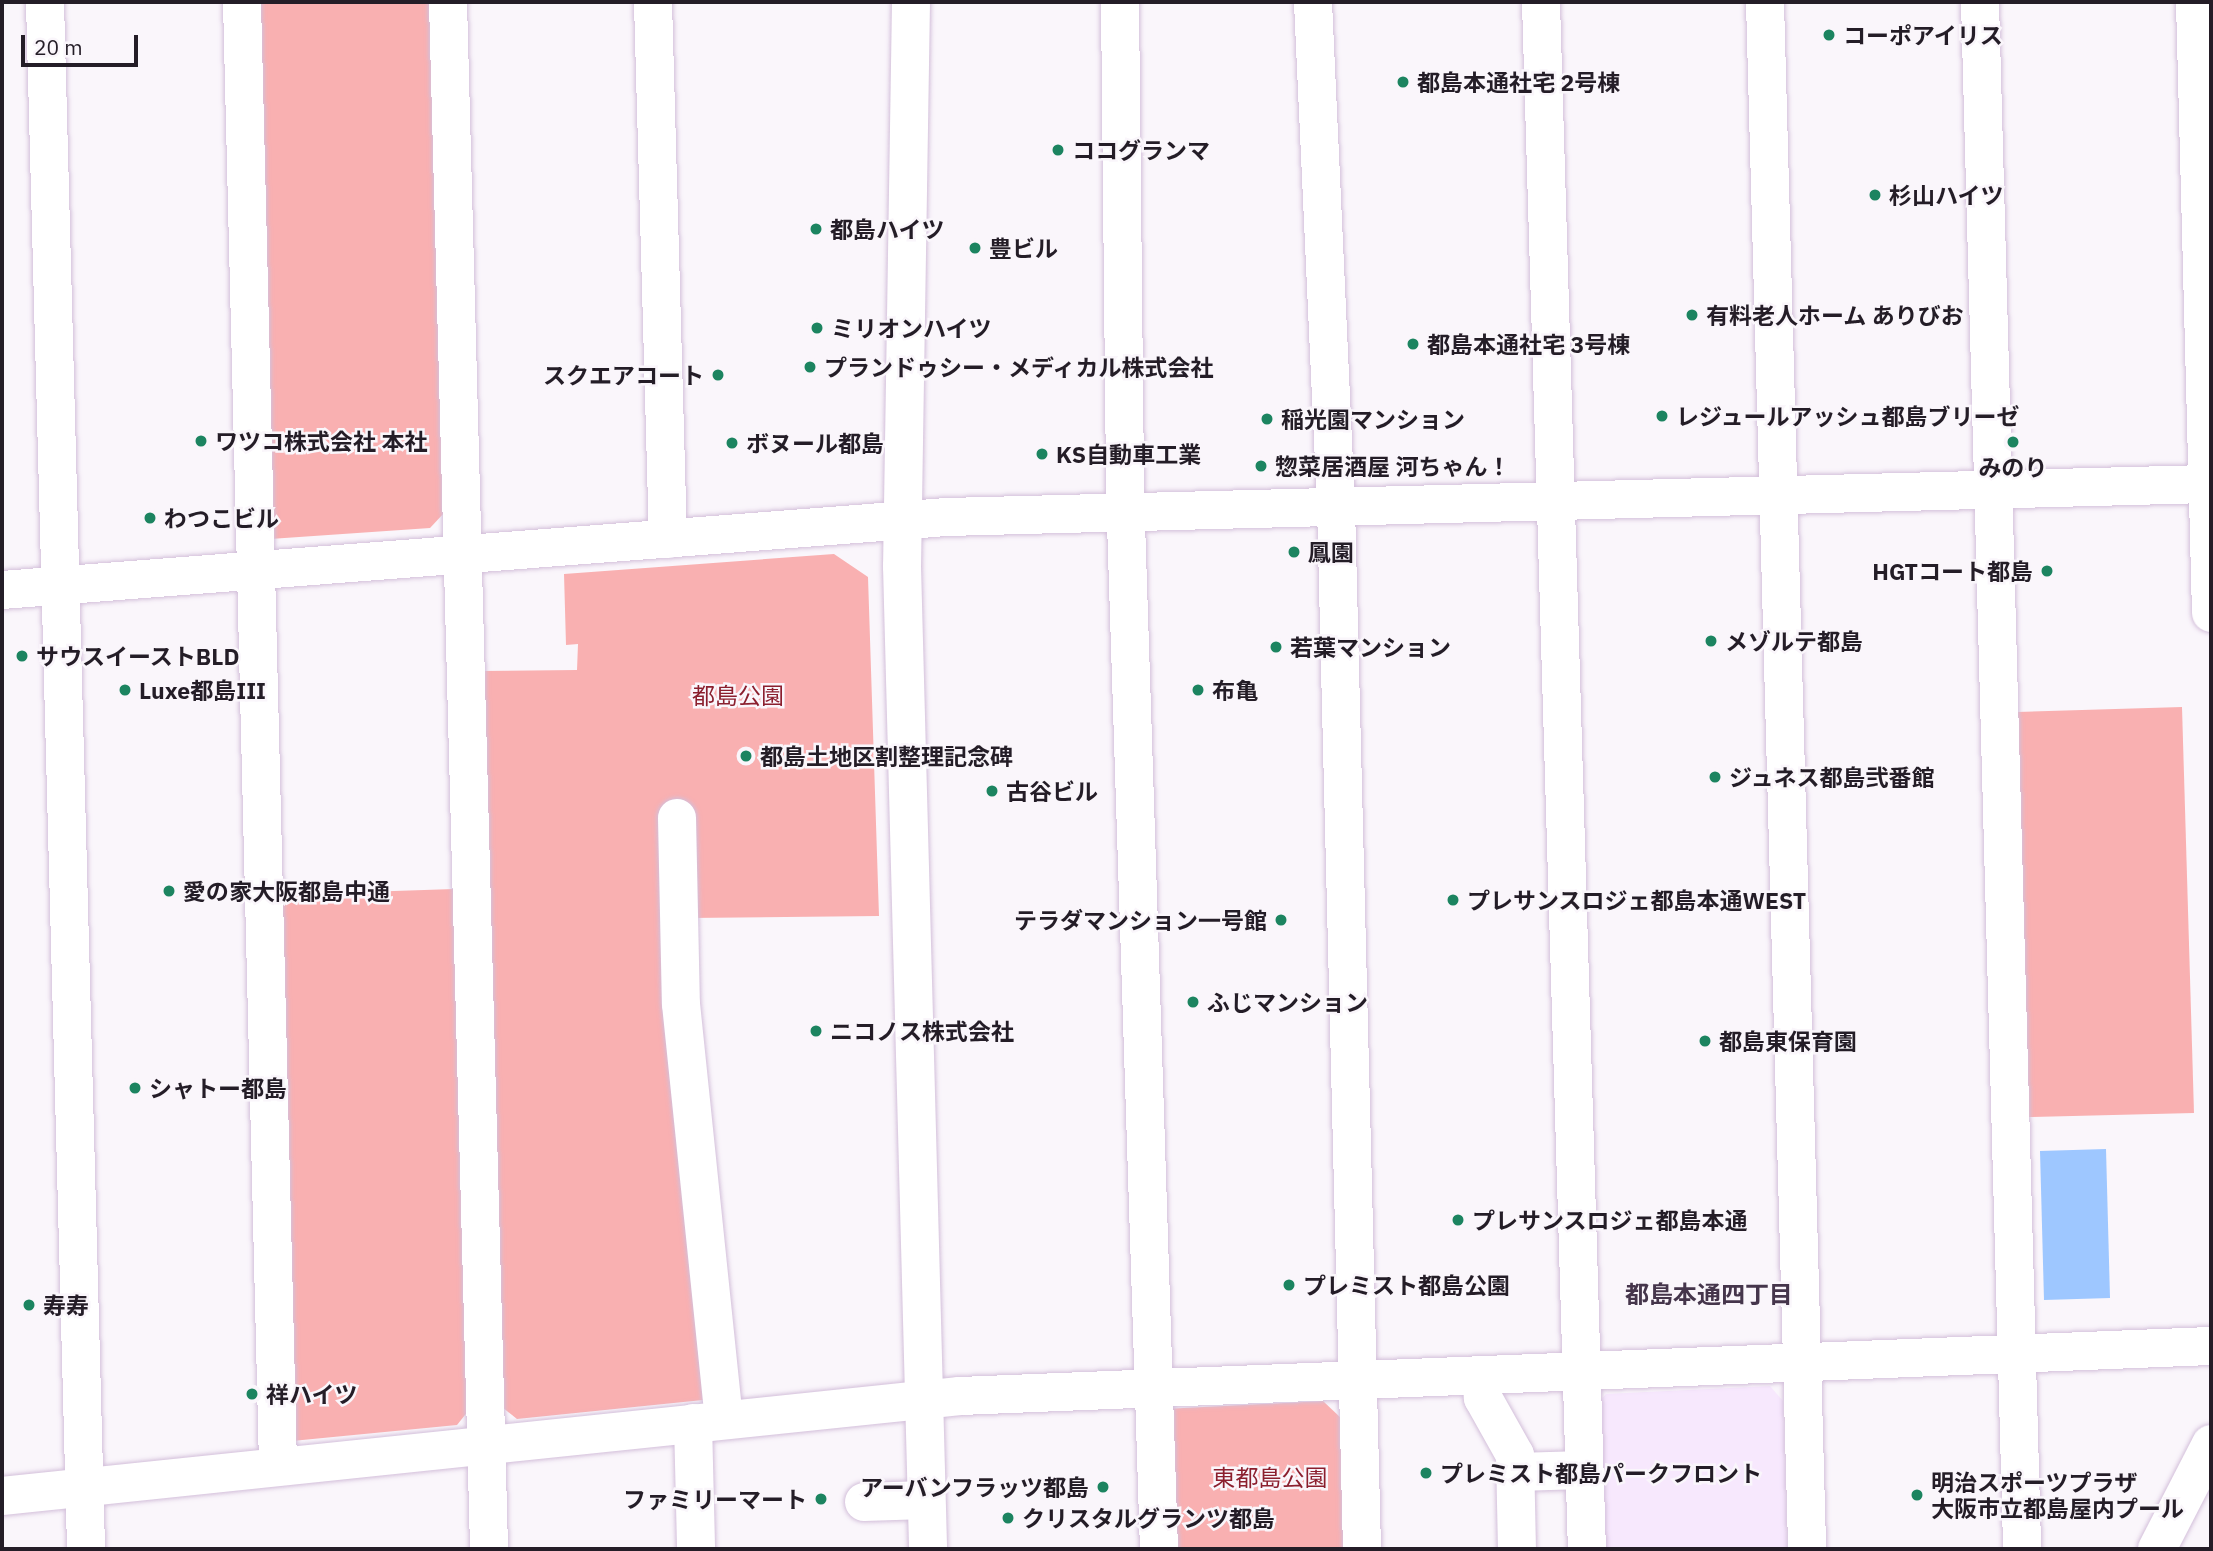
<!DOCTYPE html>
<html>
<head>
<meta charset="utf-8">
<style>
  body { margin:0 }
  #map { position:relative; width:2213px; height:1551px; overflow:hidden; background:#faf6fb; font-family:"IBM Plex Sans","Noto Sans JP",sans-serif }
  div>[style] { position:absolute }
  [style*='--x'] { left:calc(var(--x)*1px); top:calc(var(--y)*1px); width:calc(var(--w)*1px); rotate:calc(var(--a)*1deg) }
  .built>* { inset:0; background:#f7e8fd }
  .green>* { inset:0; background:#f9b0b1 }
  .water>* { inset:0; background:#9ec7ff }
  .roads { filter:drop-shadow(0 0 2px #d3bfda) drop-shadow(0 0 2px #d3bfda) }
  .minor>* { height:38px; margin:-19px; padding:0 19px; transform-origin:19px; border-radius:19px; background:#fff }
  .dots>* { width:19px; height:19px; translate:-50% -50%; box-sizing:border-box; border:4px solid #faf6fb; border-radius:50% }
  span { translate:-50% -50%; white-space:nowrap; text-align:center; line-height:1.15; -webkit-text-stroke:5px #faf6fb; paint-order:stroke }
  .poi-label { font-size:23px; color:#241d27; font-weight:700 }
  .left { translate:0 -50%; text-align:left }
  .right { translate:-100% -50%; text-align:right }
  .park-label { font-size:23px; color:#8b1f2e }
  .neighbourhood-label { font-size:24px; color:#45354b; font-weight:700 }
  .frame { position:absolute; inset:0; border:4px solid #241d27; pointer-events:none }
  .scale { position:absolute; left:21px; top:35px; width:117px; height:32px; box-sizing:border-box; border:4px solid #241d27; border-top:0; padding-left:9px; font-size:21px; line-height:24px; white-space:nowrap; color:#241d27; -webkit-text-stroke:5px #faf6fb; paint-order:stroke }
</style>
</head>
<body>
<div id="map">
  <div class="built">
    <i style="clip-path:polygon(1770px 1386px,1783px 1401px,1787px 1549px,1596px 1549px,1592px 1410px,1606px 1394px)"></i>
  </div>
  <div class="green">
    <i style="clip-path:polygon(251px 2px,430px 2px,445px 512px,430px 528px,270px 539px)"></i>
    <i style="clip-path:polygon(834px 554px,868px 577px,879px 916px,688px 918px,713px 1399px,517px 1419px,502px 1407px,480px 671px,577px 670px,578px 644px,566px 645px,564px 574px)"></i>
    <i style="clip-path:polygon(2182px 707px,2194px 1113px,2029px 1117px,2017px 712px)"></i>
    <i style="clip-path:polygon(454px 889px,469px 1410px,457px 1425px,292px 1441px,275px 895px)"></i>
    <i style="clip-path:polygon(1323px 1401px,1342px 1419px,1344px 1549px,1169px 1549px,1164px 1409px)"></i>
  </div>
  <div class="water">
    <i style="clip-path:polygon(2106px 1149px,2110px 1298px,2044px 1300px,2040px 1151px)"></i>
  </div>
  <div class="roads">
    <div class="minor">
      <i style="--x:45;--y:2;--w:1548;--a:88.48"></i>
      <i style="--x:242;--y:2;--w:1465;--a:88.59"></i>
      <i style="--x:448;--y:2;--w:1548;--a:88.48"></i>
      <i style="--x:653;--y:2;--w:537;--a:88.4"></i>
      <i style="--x:911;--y:2;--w:564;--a:90.91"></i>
      <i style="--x:902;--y:566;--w:983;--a:88.48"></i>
      <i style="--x:1120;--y:2;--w:489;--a:89.4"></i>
      <i style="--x:1125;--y:491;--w:1059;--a:88.16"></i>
      <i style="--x:1313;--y:2;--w:506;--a:87.39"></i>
      <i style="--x:1336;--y:507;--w:1042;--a:88.57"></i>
      <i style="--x:1541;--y:2;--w:1548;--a:88.3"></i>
      <i style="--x:1765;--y:2;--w:1548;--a:88.44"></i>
      <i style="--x:1980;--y:2;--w:1548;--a:88.44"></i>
      <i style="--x:2195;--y:2;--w:611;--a:88.5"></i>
      <i style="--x:2;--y:590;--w:948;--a:-4.42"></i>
      <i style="--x:947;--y:517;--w:1264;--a:-1.5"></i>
      <i style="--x:677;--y:818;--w:186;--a:88.8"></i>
      <i style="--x:681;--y:1004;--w:418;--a:84.1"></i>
      <i style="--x:1482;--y:1375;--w:23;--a:88"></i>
      <i style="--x:1483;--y:1398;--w:65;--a:60.7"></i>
      <i style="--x:1515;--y:1455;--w:94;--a:88.8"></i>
      <i style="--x:693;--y:1423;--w:126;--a:88.6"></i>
      <i style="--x:1516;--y:1472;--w:68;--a:-1.7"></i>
      <i style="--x:2;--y:1496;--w:963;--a:-5.96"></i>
      <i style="--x:960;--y:1396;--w:1252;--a:-2.29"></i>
      <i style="--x:864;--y:1502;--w:62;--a:-1.8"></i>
      <i style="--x:2157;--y:1549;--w:118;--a:-62.8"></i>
    </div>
  </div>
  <div class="dots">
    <i style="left:1829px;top:35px;background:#1c8460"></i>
    <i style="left:1403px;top:82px;background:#1c8460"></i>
    <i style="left:1058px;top:150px;background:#1c8460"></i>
    <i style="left:1875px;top:195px;background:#1c8460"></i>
    <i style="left:816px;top:229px;background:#1c8460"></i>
    <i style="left:975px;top:248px;background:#1c8460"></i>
    <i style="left:1692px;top:315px;background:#1c8460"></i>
    <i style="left:817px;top:328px;background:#1c8460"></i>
    <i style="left:1413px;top:344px;background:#1c8460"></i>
    <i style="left:810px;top:367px;background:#1c8460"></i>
    <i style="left:718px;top:375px;background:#1c8460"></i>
    <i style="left:1662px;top:416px;background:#1c8460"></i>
    <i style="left:1267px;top:419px;background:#1c8460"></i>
    <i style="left:201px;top:441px;background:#1c8460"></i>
    <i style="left:2013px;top:442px;background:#1c8460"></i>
    <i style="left:732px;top:443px;background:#1c8460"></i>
    <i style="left:1042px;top:454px;background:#1c8460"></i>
    <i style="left:1261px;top:466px;background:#1c8460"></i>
    <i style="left:150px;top:518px;background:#1c8460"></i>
    <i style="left:1294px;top:552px;background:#1c8460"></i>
    <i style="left:2047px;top:571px;background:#1c8460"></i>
    <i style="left:1711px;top:641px;background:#1c8460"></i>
    <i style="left:1276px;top:647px;background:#1c8460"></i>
    <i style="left:22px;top:656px;background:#1c8460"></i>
    <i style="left:125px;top:690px;background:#1c8460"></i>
    <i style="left:1198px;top:690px;background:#1c8460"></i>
    <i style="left:746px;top:756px;background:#1c8460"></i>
    <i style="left:1715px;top:777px;background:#1c8460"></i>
    <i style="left:992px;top:791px;background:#1c8460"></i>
    <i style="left:169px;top:891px;background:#1c8460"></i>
    <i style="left:1453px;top:900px;background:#1c8460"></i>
    <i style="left:1281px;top:920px;background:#1c8460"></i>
    <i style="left:1193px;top:1002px;background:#1c8460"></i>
    <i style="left:816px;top:1031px;background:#1c8460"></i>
    <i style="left:1705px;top:1041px;background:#1c8460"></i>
    <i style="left:135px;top:1088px;background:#1c8460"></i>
    <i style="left:1458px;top:1220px;background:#1c8460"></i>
    <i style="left:1289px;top:1285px;background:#1c8460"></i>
    <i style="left:29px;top:1305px;background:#1c8460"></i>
    <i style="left:252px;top:1394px;background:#1c8460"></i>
    <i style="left:1426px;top:1473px;background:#1c8460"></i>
    <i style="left:1103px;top:1487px;background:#1c8460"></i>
    <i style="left:1917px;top:1495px;background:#1c8460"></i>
    <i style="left:821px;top:1499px;background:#1c8460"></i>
    <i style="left:1008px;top:1518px;background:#1c8460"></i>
  </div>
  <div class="poi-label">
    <span class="left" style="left:1843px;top:35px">コーポアイリス</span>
    <span class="left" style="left:1417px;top:82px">都島本通社宅 2号棟</span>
    <span class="left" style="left:1072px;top:150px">ココグランマ</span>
    <span class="left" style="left:1889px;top:195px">杉山ハイツ</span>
    <span class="left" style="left:830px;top:229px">都島ハイツ</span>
    <span class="left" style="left:989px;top:248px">豊ビル</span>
    <span class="left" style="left:1706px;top:315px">有料老人ホーム ありびお</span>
    <span class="left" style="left:831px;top:328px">ミリオンハイツ</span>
    <span class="left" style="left:1427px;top:344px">都島本通社宅 3号棟</span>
    <span class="left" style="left:824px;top:367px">プランドゥシー・メディカル株式会社</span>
    <span class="right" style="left:704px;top:375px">スクエアコート</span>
    <span class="left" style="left:1676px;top:416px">レジュールアッシュ都島ブリーゼ</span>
    <span class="left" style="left:1281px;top:419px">稲光園マンション</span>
    <span class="left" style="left:215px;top:441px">ワツコ株式会社 本社</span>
    <span class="left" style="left:746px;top:443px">ボヌール都島</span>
    <span class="left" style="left:1056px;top:454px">KS自動車工業</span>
    <span class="left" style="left:1275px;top:466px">惣菜居酒屋 河ちゃん！</span>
    <span style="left:2013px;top:467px">みのり</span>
    <span class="left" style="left:164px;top:518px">わつこビル</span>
    <span class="left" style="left:1308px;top:552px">鳳園</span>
    <span class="right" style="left:2033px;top:571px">HGTコート都島</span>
    <span class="left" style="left:1725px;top:641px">メゾルテ都島</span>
    <span class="left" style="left:1290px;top:647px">若葉マンション</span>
    <span class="left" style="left:36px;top:656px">サウスイーストBLD</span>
    <span class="left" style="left:139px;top:690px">Luxe都島III</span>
    <span class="left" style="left:1212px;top:690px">布亀</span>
    <span class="left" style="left:760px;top:756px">都島土地区割整理記念碑</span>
    <span class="left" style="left:1729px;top:777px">ジュネス都島弐番館</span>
    <span class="left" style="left:1006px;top:791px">古谷ビル</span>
    <span class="left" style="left:183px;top:891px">愛の家大阪都島中通</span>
    <span class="left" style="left:1467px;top:900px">プレサンスロジェ都島本通WEST</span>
    <span class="right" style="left:1267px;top:920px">テラダマンション一号館</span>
    <span class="left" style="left:1207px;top:1002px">ふじマンション</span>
    <span class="left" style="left:830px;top:1031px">ニコノス株式会社</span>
    <span class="left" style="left:1719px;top:1041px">都島東保育園</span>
    <span class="left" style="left:149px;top:1088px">シャトー都島</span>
    <span class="left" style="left:1472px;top:1220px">プレサンスロジェ都島本通</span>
    <span class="left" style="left:1303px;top:1285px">プレミスト都島公園</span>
    <span class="left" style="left:43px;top:1305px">寿寿</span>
    <span class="left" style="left:266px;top:1394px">祥ハイツ</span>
    <span class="left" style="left:1440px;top:1473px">プレミスト都島パークフロント</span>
    <span class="left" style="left:1931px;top:1495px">明治スポーツプラザ<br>大阪市立都島屋内プール</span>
    <span class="right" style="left:1089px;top:1487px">アーバンフラッツ都島</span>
    <span class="right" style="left:807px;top:1499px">ファミリーマート</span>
    <span class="left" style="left:1022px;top:1518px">クリスタルグランツ都島</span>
  </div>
  <div class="park-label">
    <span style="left:738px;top:695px">都島公園</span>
    <span style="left:1270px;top:1477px">東都島公園</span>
  </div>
  <div class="neighbourhood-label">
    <span style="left:1709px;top:1295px">都島本通四丁目</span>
  </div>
  <div class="frame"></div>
  <div class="scale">20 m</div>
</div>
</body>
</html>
